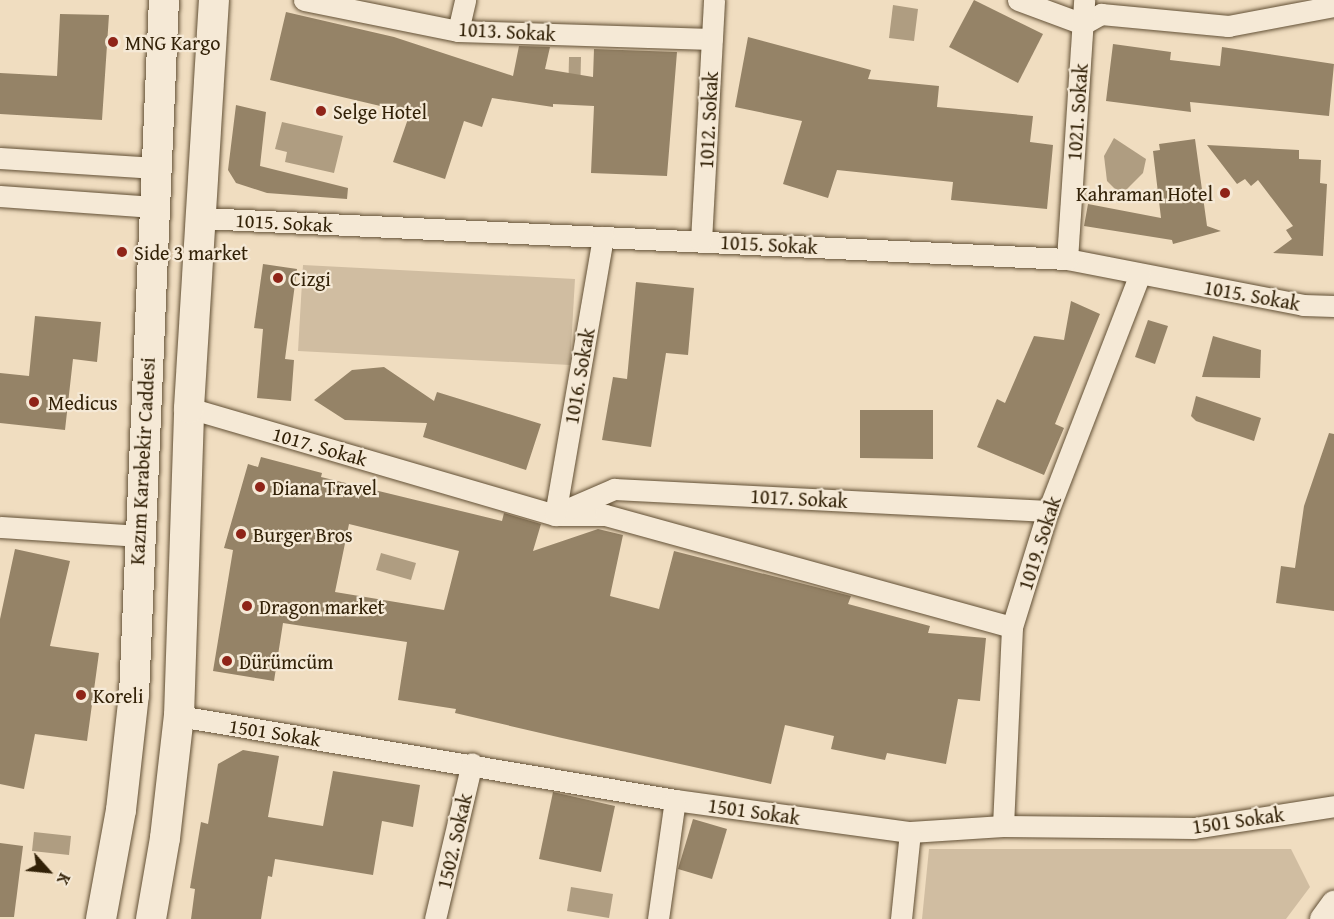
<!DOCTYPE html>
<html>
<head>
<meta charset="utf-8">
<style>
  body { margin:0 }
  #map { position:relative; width:1334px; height:919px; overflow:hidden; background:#f0ddc0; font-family:"Gentium Book Plus",serif }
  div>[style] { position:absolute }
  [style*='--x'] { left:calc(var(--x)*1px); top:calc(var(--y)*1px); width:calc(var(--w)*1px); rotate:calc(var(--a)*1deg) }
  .green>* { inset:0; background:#d0bda1 }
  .water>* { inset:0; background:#af9d81 }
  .building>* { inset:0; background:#958367 }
  .roads { filter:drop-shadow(0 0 2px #625035) drop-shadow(0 0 2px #625035) }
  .minor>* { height:21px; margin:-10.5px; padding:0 10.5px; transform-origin:10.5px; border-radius:10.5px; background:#f5e9d6 }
  .tertiary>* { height:27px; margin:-13.5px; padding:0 13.5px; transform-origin:13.5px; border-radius:13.5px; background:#f5e9d6 }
  .secondary>* { height:30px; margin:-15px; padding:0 15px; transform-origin:15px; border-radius:15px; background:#f5e9d6 }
  .dots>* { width:16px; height:16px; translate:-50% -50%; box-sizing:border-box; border:3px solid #f5e9d6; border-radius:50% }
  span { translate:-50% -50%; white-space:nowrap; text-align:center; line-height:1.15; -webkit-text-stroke:4.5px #f5e9d6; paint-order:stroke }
  .street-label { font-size:20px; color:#322107 }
  .poi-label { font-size:20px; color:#322107 }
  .left { translate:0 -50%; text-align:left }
  .right { translate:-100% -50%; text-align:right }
  .north { position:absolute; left:18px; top:841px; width:60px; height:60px; -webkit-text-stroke:4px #f5e9d6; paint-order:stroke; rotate:117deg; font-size:16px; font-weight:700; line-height:24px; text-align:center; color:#322107 }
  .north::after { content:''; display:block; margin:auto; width:21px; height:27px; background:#322107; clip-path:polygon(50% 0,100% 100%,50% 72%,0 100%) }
</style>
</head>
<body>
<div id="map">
  <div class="green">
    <i style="clip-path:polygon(303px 265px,575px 279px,570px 365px,298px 351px)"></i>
    <i style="clip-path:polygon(929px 849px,1291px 849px,1310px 887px,1286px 919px,922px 919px)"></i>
  </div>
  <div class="water">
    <i style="clip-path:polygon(893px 5px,918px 9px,914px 41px,889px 38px)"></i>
    <i style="clip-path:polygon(569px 57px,581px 57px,580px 100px,568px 101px)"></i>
    <i style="clip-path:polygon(282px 122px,343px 136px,334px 173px,285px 162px,287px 152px,275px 149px)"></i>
    <i style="clip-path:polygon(1114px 138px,1146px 159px,1143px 173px,1121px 195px,1107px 181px,1104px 156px)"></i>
    <i style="clip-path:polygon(381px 553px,416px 563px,411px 580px,376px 570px)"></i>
    <i style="clip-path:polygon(34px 832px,71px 836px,69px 855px,32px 851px)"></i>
    <i style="clip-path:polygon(571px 887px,613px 894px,609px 918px,567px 911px)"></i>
  </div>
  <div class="building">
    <i style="clip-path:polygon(974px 0,1043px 34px,1018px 83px,949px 47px)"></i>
    <i style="clip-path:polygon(286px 12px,394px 37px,513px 76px,519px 46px,550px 47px,545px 69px,593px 77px,594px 49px,677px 52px,667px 176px,591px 173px,594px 106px,553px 104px,553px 107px,492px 98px,482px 127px,464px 121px,445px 179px,393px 162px,410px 113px,270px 80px)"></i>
    <i style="clip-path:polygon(60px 14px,109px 15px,102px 120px,0 114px,0 73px,57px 76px)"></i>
    <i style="clip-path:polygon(748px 37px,871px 70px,868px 79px,939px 86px,937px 107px,1033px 116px,1030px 142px,1053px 145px,1047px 209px,951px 200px,953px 182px,837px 170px,828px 198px,783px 184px,802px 121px,735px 107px)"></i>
    <i style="clip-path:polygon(1113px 44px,1171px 52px,1170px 60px,1220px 66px,1222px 47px,1334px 64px,1329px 116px,1190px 102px,1191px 112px,1106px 101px)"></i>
    <i style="clip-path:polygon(236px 105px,266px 112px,260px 166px,348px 188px,347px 199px,267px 193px,236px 183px,228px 170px)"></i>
    <i style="clip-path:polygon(1195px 139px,1207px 226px,1221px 231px,1173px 244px,1172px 240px,1084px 226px,1088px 204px,1161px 218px,1153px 151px,1160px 150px,1159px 144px)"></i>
    <i style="clip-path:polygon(1207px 145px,1299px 150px,1299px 159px,1321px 160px,1320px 183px,1327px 184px,1323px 256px,1273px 253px,1292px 239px,1286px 230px,1293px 226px,1258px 180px,1251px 186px,1245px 179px,1237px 184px)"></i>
    <i style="clip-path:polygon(263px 264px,297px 269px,285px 359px,294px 360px,291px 401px,257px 398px,263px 329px,254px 328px)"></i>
    <i style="clip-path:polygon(636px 282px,694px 288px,688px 355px,666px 353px,651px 447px,602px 440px,613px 377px,627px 379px)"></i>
    <i style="clip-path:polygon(1071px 301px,1100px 314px,1055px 424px,1064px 428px,1044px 475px,977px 447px,997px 399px,1005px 403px,1034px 336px,1064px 340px)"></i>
    <i style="clip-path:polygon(35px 316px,101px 322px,97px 362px,73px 359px,65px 430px,0 423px,0 373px,29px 376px)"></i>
    <i style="clip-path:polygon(1148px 320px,1168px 326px,1155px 364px,1135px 357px)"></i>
    <i style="clip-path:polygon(1213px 336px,1261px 350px,1260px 378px,1202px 377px)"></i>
    <i style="clip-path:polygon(384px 367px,434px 401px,437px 392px,541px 424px,526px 470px,423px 437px,427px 423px,345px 420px,314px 400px,352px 370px)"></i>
    <i style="clip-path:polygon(1196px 396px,1261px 418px,1254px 441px,1196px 421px,1191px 416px)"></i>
    <i style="clip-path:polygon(860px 410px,933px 410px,933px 459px,860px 458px)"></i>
    <i style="clip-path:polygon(1329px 433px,1334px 434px,1334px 611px,1276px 603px,1281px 566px,1295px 568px,1304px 506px)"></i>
    <i style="clip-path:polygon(evenodd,261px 457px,322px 473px,321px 477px,502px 521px,504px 513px,541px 524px,533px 551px,598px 529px,623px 535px,610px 596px,659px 609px,674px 551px,851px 596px,848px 604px,930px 626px,928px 633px,986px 638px,980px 701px,958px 699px,946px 764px,887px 753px,885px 760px,831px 749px,834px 736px,785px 725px,771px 784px,562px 738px,455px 713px,456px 709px,398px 700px,407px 642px,283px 623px,274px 681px,213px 671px,233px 550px,224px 548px,248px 464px,258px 467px,261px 457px,349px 524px,459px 551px,444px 610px,335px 592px,349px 524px)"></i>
    <i style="clip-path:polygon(15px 549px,70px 561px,50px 646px,99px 653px,87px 741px,35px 734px,24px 789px,0 784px,0 619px)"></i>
    <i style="clip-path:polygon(243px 750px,279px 756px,268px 817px,323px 826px,333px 771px,420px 785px,413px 827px,382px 821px,373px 875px,275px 859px,272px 877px,268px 876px,261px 919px,191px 919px,195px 889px,190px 888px,201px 822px,208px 824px,218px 764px)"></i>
    <i style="clip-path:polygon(553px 792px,615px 806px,601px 872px,539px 859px)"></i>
    <i style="clip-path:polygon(693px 819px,727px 829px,712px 879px,678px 869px)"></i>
    <i style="clip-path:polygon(0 843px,23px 846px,14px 917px,0 917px)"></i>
  </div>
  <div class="roads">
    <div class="minor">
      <i style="--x:304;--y:0;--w:157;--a:11.4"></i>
      <i style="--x:458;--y:31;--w:254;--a:1.8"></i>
      <i style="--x:1018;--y:0;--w:69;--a:20.3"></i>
      <i style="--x:1083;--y:24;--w:21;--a:-29"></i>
      <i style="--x:1101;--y:14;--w:128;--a:5.4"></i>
      <i style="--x:1228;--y:26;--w:108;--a:-10.7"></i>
      <i style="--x:458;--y:31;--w:32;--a:-77"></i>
      <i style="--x:0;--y:158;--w:156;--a:3.7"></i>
      <i style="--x:0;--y:196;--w:154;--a:4.1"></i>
      <i style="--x:201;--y:218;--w:867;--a:2.71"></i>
      <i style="--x:1067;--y:259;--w:240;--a:11"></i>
      <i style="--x:1303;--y:305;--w:31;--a:2"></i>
      <i style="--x:701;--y:241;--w:241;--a:-86.9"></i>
      <i style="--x:1067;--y:259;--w:260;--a:-86.2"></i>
      <i style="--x:189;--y:408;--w:381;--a:16.3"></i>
      <i style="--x:555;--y:515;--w:50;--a:0"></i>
      <i style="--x:605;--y:515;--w:422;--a:15.4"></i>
      <i style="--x:561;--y:512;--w:58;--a:-23.5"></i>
      <i style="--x:614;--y:489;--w:435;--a:2.9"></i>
      <i style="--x:555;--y:515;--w:282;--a:-80.2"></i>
      <i style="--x:0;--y:527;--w:138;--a:3.7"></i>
      <i style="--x:179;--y:716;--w:503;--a:9.61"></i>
      <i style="--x:675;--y:800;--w:237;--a:7.8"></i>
      <i style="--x:910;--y:832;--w:93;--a:-3.7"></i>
      <i style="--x:1003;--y:826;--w:191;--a:0.6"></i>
      <i style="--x:1194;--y:828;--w:142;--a:-8.9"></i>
      <i style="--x:1003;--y:826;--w:199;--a:-87.4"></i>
      <i style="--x:1012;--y:627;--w:121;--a:-72.8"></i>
      <i style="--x:1048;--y:511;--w:254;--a:-68.8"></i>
      <i style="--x:435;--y:919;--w:160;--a:-76.7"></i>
      <i style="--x:658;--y:919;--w:120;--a:-81.9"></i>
      <i style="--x:901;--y:919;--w:87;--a:-84.1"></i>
    </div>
    <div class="tertiary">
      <i style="--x:1323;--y:919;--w:19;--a:-54"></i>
    </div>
    <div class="secondary">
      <i style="--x:101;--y:919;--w:111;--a:-79.6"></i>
      <i style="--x:121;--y:810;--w:116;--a:-83.6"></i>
      <i style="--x:134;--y:695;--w:696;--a:-87.53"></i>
      <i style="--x:151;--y:919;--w:82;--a:-80.2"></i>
      <i style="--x:165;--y:838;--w:123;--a:-83.5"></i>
      <i style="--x:179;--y:716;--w:308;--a:-88.1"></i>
      <i style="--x:189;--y:408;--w:409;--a:-86.5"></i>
    </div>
  </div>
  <div class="dots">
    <i style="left:113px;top:42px;background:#8f2418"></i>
    <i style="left:321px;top:111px;background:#8f2418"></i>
    <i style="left:1225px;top:193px;background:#8f2418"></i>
    <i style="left:122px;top:252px;background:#8f2418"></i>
    <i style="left:278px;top:278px;background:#8f2418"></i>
    <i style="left:34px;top:402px;background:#8f2418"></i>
    <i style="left:260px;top:487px;background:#8f2418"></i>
    <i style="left:241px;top:534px;background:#8f2418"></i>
    <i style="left:247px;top:606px;background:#8f2418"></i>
    <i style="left:227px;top:661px;background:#8f2418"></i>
    <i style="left:81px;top:695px;background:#8f2418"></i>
  </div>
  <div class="street-label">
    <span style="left:507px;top:31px;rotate:3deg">1013. Sokak</span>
    <span style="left:1077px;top:112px;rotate:-86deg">1021. Sokak</span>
    <span style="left:708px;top:120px;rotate:-87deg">1012. Sokak</span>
    <span style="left:284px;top:222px;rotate:3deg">1015. Sokak</span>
    <span style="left:769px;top:244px;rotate:3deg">1015. Sokak</span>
    <span style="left:1252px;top:295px;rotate:10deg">1015. Sokak</span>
    <span style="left:579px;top:376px;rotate:-80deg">1016. Sokak</span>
    <span style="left:320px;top:446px;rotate:16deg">1017. Sokak</span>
    <span style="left:142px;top:461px;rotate:-87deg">Kazım Karabekir Caddesi</span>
    <span style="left:799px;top:498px;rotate:3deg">1017. Sokak</span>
    <span style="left:1039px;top:543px;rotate:-72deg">1019. Sokak</span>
    <span style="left:275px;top:732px;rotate:9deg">1501 Sokak</span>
    <span style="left:754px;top:811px;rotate:8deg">1501 Sokak</span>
    <span style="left:1238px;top:820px;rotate:-8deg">1501 Sokak</span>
    <span style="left:454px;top:841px;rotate:-77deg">1502. Sokak</span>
  </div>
  <div class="poi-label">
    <span class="left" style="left:125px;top:42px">MNG Kargo</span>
    <span class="left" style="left:333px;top:111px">Selge Hotel</span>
    <span class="right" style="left:1213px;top:193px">Kahraman Hotel</span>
    <span class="left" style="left:134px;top:252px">Side 3 market</span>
    <span class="left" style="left:290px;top:278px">Cizgi</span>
    <span class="left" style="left:48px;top:402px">Medicus</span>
    <span class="left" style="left:272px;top:487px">Diana Travel</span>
    <span class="left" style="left:253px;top:534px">Burger Bros</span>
    <span class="left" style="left:259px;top:606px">Dragon market</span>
    <span class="left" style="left:239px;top:661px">Dürümcüm</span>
    <span class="left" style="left:93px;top:695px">Koreli</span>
  </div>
  <div class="north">K</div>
</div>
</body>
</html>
